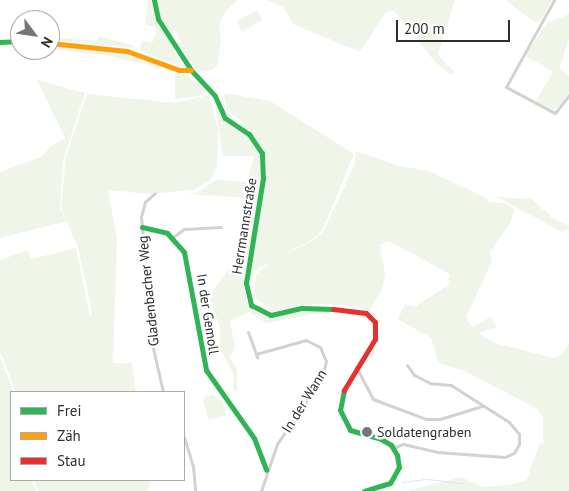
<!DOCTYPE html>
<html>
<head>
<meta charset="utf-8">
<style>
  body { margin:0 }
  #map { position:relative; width:569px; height:491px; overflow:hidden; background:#fff; font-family:"PT Sans",sans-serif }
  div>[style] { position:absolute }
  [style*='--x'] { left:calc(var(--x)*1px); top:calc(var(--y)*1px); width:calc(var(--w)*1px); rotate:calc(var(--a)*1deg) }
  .green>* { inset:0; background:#f0f5ea }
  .stream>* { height:1px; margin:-0.5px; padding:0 0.5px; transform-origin:0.5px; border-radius:0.5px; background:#d5e9f3 }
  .street>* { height:3px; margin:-1.5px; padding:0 1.5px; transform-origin:1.5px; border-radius:1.5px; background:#d2d2d2 }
  .fast>* { height:5px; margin:-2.5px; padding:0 2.5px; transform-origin:2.5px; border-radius:2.5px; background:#30b455 }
  .slow>* { height:5px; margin:-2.5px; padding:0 2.5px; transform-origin:2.5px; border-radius:2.5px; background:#ff9f0a }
  .jam>* { height:5px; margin:-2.5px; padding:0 2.5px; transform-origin:2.5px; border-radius:2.5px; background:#e5322d }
  .dots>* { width:14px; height:14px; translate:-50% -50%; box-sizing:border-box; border:2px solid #fff; border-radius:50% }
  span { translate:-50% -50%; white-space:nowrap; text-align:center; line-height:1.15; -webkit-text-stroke:5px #fff; paint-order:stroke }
  .street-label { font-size:14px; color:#2d2d2d }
  .poi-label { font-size:14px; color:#2d2d2d }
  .left { translate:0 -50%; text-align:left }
  .legend { position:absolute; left:10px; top:391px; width:175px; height:90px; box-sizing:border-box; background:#fff; border:1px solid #ababab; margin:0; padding:6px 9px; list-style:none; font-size:15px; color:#2d2d2d }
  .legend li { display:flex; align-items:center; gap:10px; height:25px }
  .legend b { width:25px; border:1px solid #ababab }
  .north { position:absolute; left:10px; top:10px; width:50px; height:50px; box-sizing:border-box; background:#fff; border:1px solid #ababab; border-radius:50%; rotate:121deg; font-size:14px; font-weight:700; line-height:20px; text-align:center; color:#2d2d2d }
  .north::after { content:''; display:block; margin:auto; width:18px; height:22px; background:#767676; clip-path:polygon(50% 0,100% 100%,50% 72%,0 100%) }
  .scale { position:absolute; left:396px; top:20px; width:114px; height:22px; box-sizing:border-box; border:2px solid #2d2d2d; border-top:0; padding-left:6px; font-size:15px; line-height:18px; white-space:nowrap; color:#2d2d2d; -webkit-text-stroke:4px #fff; paint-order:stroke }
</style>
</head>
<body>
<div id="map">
  <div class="green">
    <i style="clip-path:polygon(148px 0,238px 0,225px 12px,219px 25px,221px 40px,217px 66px,210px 71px,198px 72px,185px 53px,175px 29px,167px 35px,182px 67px,139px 50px,142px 41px,152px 43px,156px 33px,156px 27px,145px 25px)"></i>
    <i style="clip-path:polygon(267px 0,455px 0,438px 54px,454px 72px,451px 75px,435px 62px,394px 11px,386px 12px,360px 52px,293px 24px,284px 8px)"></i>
    <i style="clip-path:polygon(505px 0,552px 0,540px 21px,535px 22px)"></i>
    <i style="clip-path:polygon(257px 10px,262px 20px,242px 32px,237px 21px)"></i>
    <i style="clip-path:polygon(569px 14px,569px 37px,560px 68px,569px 77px,569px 92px,563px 103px,553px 110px,536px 101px,553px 72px,525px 56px,547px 23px)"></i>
    <i style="clip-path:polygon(99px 36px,135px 46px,135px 48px,50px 40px,50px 37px,97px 41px)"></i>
    <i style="clip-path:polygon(50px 44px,127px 52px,186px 75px,206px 89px,199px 96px,175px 99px,175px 71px,104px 55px,50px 49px)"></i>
    <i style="clip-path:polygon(37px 80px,85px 93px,63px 160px,60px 208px,67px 221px,0 238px,0 172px,43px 156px,48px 148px,65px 138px)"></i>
    <i style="clip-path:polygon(224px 93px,270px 101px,354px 154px,322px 231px,313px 239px,254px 271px,252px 277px,249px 276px,267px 170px,265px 154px,253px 135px,227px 117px,220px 104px,223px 103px,228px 113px,237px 121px,250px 128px,227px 110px)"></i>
    <i style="clip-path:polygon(87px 94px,175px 103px,209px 95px,218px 129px,217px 166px,210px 181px,193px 190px,150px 194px,108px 190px,117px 240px,113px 363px,132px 363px,136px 392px,16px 392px,0 352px,0 260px,28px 250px,31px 259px,76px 248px,90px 317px,92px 311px,78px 247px,61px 207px,66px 156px)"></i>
    <i style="clip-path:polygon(214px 99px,223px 118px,248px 137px,262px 159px,255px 222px,245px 269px,246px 301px,266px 317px,307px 310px,332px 311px,266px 323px,249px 312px,230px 321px,235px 347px,230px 358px,237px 368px,237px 393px,233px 388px,234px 376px,220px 348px,220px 328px,209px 297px,231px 266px,249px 198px,188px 194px,198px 192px,215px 180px,247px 182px,254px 156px,223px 156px)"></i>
    <i style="clip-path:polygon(356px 151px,399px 166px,429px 171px,488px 199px,488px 202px,506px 203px,514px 209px,511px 222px,490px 252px,492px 262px,466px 317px,472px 327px,490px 317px,497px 327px,478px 333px,495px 343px,553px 358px,562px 355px,569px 344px,569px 491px,406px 491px,462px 477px,483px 487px,515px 484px,527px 479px,539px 445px,543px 443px,543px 418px,537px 409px,465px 371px,442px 364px,438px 361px,431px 338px,398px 319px,405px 304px,415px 307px,448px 285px,450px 274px,389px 241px,380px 245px,385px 274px,381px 292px,369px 311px,353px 306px,321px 304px,302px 305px,273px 314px,254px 304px,269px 308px,254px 297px,256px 274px,272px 261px,314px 240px,323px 232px,354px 166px)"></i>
    <i style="clip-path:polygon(497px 197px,531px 199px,553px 218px,569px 226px,569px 235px,568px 229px,562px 232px)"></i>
    <i style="clip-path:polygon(0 357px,14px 392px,11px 392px,11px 480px,32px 480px,36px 491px,0 491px)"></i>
    <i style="clip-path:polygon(214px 395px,218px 401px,222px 400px,226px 415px,209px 420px,203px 400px,205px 396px)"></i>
    <i style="clip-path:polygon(34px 480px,151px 480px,148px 491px,38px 491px)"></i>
  </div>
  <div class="stream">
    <i style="--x:402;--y:482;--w:26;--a:-7"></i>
    <i style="--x:428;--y:479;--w:35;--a:7"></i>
  </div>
  <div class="street">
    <i style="--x:554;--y:0;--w:99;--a:118.9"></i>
    <i style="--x:506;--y:87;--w:55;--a:28"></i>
    <i style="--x:555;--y:113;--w:23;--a:-52"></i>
    <i style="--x:155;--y:193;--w:13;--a:138"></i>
    <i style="--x:145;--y:202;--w:16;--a:105"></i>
    <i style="--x:141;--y:217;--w:132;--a:84.8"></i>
    <i style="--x:153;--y:348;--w:45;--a:77.2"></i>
    <i style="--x:173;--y:237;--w:14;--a:-36"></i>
    <i style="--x:184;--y:229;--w:37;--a:-3"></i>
    <i style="--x:248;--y:332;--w:27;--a:70"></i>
    <i style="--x:256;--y:354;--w:52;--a:-15.6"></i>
    <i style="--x:306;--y:340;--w:16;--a:27"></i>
    <i style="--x:320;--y:347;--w:15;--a:67"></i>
    <i style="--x:326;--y:361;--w:17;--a:103"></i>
    <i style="--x:322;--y:378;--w:80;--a:124.3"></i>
    <i style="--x:277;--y:444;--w:50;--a:108.8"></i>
    <i style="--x:356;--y:367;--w:36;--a:62"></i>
    <i style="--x:373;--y:399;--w:57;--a:20.7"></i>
    <i style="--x:426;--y:419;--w:14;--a:0"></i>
    <i style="--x:440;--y:419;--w:44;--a:-17.2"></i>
    <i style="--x:184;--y:437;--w:30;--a:73"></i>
    <i style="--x:193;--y:466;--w:25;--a:85"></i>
    <i style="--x:393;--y:448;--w:11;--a:-22"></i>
    <i style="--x:403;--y:444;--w:35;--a:13"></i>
    <i style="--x:437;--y:452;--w:68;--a:4.2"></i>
    <i style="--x:505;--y:457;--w:10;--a:-24"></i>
    <i style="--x:514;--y:453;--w:10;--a:-61"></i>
    <i style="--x:519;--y:444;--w:10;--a:-90"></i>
    <i style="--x:519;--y:434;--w:16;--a:-130"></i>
    <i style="--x:509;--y:422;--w:69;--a:-147.5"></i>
    <i style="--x:451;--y:385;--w:21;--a:-175"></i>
    <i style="--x:430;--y:383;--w:18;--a:-153"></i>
    <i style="--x:414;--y:375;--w:12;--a:-125"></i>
  </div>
  <div class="fast">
    <i style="--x:154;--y:0;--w:19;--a:78"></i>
    <i style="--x:158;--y:19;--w:61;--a:57.1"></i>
    <i style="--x:191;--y:70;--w:35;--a:47"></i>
    <i style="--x:215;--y:96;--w:24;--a:66"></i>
    <i style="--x:225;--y:118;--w:29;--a:34"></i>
    <i style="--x:249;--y:134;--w:23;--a:56"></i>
    <i style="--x:262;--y:153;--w:25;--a:88"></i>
    <i style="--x:263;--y:178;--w:106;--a:99.2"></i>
    <i style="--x:246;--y:283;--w:23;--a:77"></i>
    <i style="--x:251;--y:305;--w:22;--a:27"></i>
    <i style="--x:271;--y:315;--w:32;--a:-13"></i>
    <i style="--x:302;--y:308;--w:31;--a:2"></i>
    <i style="--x:0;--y:42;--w:20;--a:-3"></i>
    <i style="--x:142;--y:227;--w:26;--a:13"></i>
    <i style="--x:167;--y:233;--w:25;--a:48"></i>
    <i style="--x:184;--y:252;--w:120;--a:79.4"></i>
    <i style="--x:206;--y:370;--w:83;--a:54.8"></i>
    <i style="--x:254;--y:438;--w:34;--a:69"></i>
    <i style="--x:344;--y:390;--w:20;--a:101"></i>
    <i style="--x:340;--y:410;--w:22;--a:63"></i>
    <i style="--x:350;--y:430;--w:32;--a:16"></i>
    <i style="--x:381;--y:439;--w:12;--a:31"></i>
    <i style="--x:391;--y:445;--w:12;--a:59"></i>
    <i style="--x:397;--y:455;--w:12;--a:81"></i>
    <i style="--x:399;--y:467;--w:18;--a:119"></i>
    <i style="--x:390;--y:483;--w:27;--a:163"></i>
  </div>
  <div class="slow">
    <i style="--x:50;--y:43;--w:77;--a:5.9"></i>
    <i style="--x:127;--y:51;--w:55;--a:20.1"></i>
    <i style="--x:179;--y:70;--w:12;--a:0"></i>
  </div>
  <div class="jam">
    <i style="--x:333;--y:309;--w:33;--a:7"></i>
    <i style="--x:366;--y:313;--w:13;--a:45"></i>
    <i style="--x:375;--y:322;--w:17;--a:90"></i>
    <i style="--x:375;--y:339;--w:60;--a:121.3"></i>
  </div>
  <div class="dots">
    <i style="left:367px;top:432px;background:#767676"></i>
  </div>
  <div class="street-label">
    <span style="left:244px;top:226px;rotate:-81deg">Herrmannstraße</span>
    <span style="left:148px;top:291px;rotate:-96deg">Gladenbacher Weg</span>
    <span style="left:208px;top:314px;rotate:81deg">In der Gemoll</span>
    <span style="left:304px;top:401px;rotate:-58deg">In der Wann</span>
  </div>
  <div class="poi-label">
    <span class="left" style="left:377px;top:432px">Soldatengraben</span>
  </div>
  <ul class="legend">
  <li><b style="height:6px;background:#30b455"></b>Frei</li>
  <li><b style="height:6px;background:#ff9f0a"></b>Zäh</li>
  <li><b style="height:6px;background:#e5322d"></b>Stau</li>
  </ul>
  <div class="north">N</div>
  <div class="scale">200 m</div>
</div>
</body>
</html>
